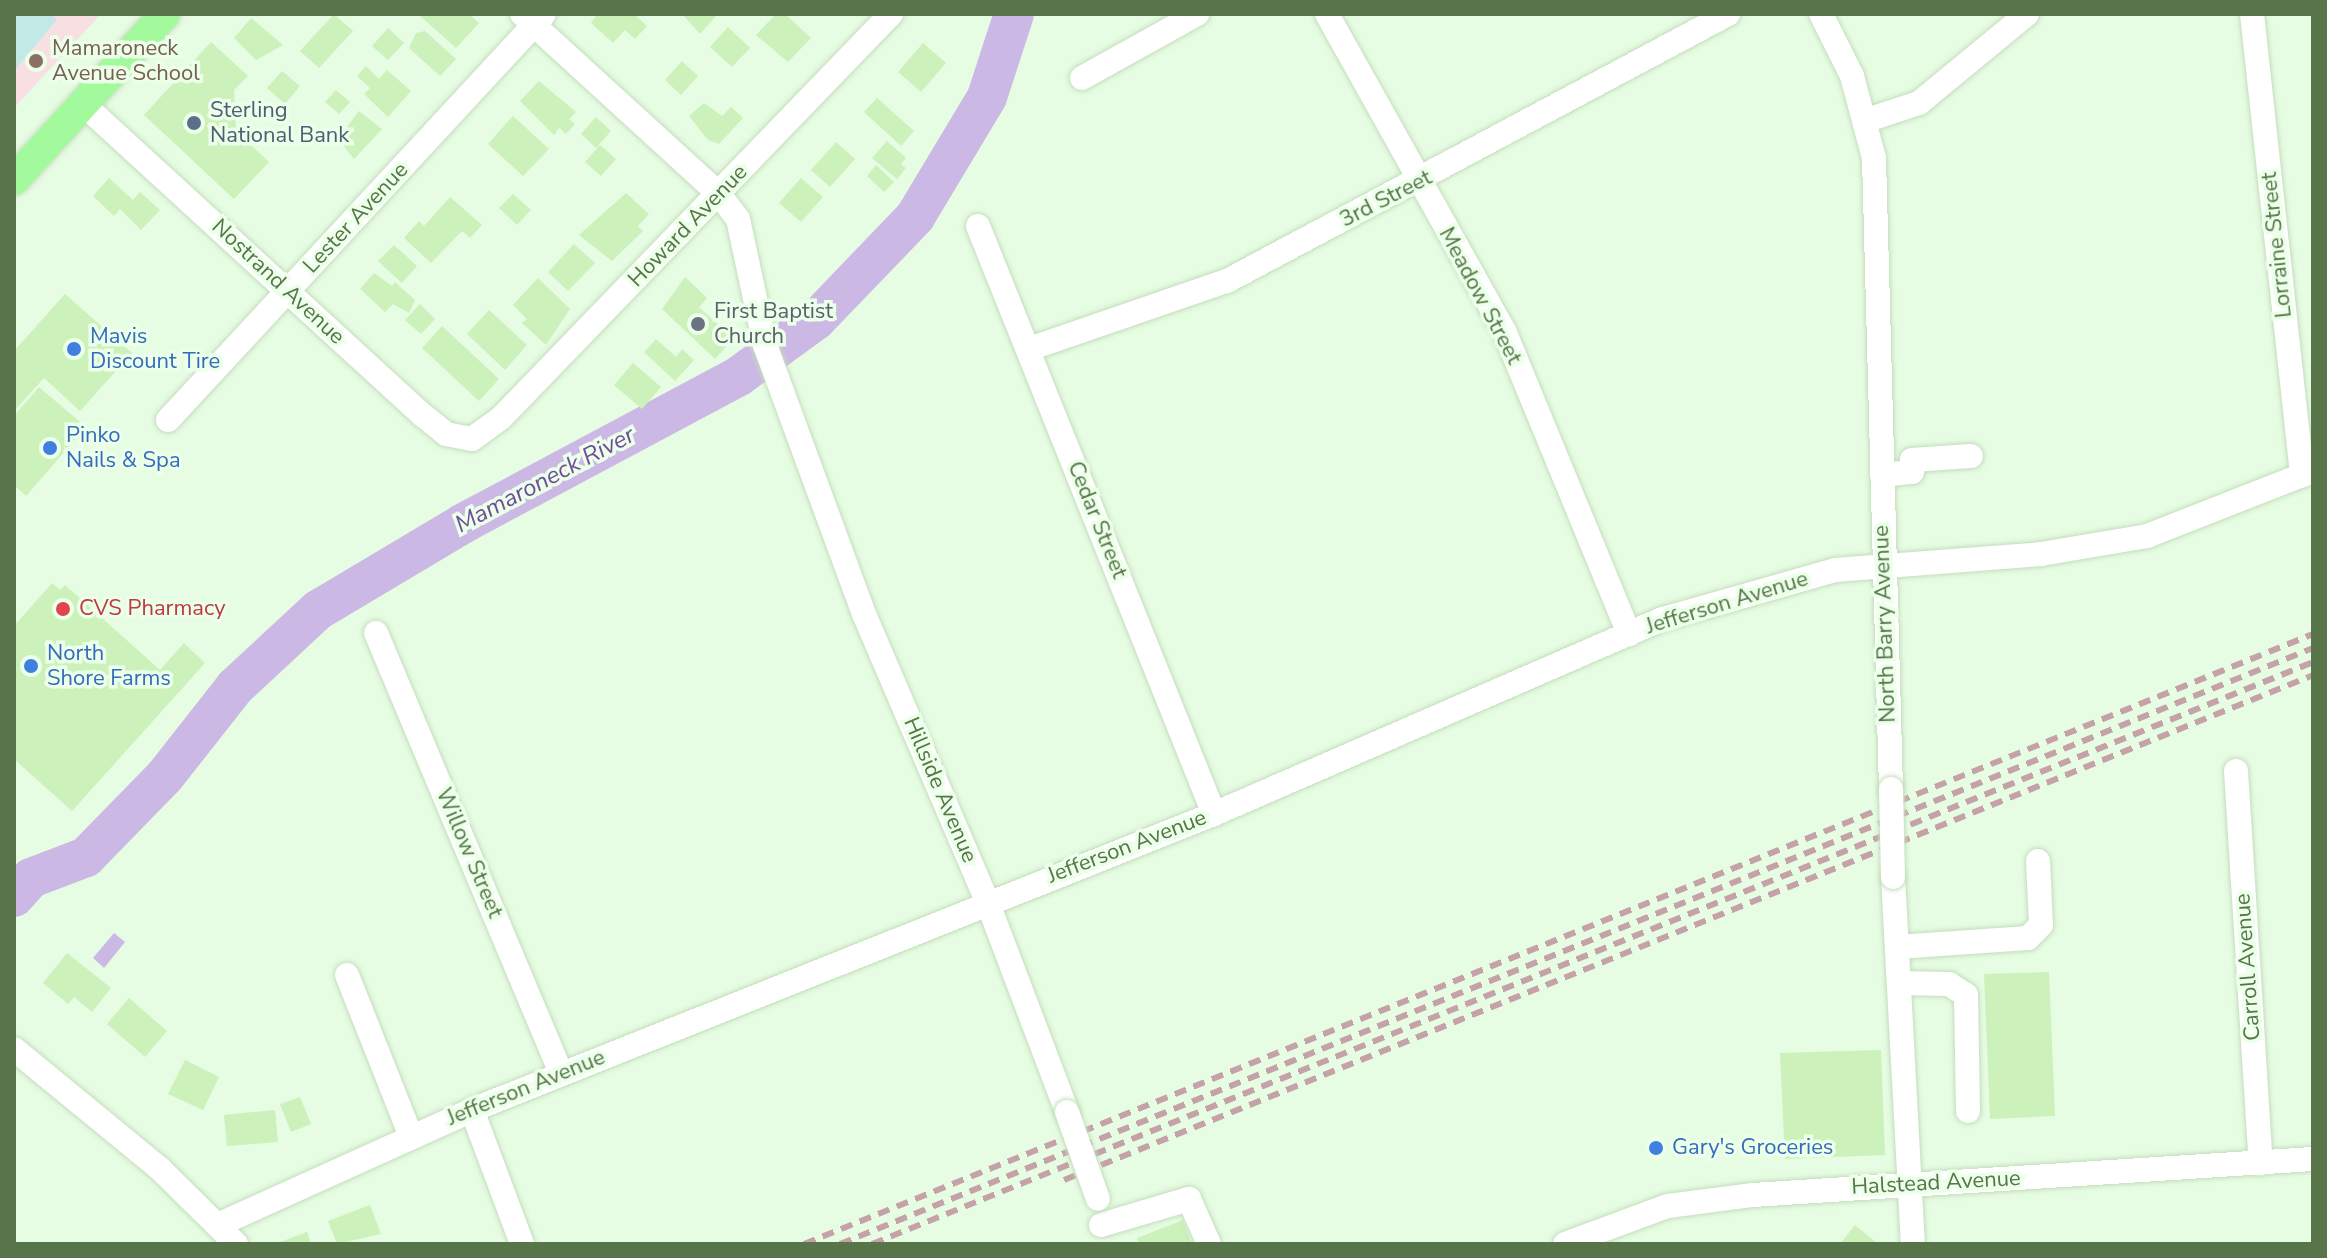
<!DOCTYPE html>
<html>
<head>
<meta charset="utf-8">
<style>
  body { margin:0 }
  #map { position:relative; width:2327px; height:1258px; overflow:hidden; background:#e6fce3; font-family:"Nunito Sans",sans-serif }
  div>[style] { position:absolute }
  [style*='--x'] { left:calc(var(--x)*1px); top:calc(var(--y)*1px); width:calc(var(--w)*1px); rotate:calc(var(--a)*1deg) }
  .education>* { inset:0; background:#f8e0e2 }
  .green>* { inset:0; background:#c2e9e5 }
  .water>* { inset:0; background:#ccb8e5 }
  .river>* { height:40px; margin:-20px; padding:0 20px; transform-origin:20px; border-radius:20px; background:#ccb8e5 }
  .building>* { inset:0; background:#ccf1bb }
  .roads { filter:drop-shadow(0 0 2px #c4debc) drop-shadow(0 0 2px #c4debc) }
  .minor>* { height:24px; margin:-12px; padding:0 12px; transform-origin:12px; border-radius:12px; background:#fff }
  .major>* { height:30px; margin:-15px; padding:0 15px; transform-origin:15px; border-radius:15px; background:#a3fa9c }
  .rail>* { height:6px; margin-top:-3px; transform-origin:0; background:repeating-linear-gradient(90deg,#c5a2a8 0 12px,transparent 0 20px) }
  .bridges { filter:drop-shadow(0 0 2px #c4debc) drop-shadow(0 0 2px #c4debc) }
  .minor-bridge>* { height:24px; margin:-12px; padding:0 12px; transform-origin:12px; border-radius:12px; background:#fff }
  .dots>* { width:22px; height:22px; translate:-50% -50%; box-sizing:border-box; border:4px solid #ebffe9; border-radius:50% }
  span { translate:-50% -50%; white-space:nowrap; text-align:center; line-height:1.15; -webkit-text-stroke:7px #ebffe9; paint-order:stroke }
  .education-label { font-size:22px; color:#785e54 }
  .left { translate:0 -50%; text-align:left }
  .service-label { font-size:22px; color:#4e5e75 }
  .street-label { font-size:22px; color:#587449 }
  .worship-label { font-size:22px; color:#5b616d }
  .shop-label { font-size:22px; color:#366cbe }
  .health-label { font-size:22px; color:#be3a42 }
  .water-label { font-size:24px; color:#714c9c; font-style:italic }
  .frame { position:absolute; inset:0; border:16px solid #587449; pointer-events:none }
</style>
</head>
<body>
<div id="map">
  <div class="education">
    <i style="clip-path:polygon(14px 14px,101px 14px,14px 108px)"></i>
  </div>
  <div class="green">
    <i style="clip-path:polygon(14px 14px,51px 14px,57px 20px,14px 71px)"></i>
  </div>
  <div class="water">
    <i style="clip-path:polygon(114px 933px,125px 942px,104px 968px,93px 958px)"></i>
  </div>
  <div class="river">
    <i style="--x:14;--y:897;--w:25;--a:-48"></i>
    <i style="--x:31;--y:878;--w:59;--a:-20.9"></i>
    <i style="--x:86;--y:857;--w:113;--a:-45.7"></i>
    <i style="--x:165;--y:776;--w:113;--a:-51.8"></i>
    <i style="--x:235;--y:687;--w:113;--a:-42.9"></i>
    <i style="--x:318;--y:610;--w:168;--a:-30.8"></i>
    <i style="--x:462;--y:524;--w:314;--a:-28.1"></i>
    <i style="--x:739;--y:376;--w:95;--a:-36"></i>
    <i style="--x:816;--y:320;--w:143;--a:-46.1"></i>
    <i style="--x:915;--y:217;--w:140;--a:-59"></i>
    <i style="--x:987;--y:97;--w:87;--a:-72"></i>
  </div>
  <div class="building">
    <i style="clip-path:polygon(334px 14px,353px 31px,319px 68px,300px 51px)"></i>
    <i style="clip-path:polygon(418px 14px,469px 14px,479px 23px,456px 48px)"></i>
    <i style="clip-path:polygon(597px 14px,634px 14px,647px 26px,635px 39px,625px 30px,613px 43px,591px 23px)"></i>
    <i style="clip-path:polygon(682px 14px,715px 14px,717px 15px,700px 34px)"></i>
    <i style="clip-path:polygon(776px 14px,785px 14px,811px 38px,788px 62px,756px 35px)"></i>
    <i style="clip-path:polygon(251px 18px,283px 45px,256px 60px,234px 38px)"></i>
    <i style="clip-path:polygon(728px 27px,750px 48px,732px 67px,710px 47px)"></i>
    <i style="clip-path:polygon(388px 28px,404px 43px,388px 60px,372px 46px)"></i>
    <i style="clip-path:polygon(425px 31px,456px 59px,440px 76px,409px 48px,416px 33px)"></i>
    <i style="clip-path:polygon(211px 42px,248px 76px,234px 90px,236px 131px,269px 162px,234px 199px,144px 115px)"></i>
    <i style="clip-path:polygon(923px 43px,946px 63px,921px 92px,898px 72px)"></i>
    <i style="clip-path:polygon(682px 61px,698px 76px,681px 95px,665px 80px)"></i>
    <i style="clip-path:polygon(366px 66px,379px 79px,387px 70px,411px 91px,388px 117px,364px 94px,370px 88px,357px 76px)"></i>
    <i style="clip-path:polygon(282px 71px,300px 86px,285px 104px,267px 88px)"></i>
    <i style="clip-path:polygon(539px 81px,576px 112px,569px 119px,575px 124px,566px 134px,559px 128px,554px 135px,520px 101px)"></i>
    <i style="clip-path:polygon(336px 90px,350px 102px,339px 114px,325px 102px)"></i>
    <i style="clip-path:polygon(877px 98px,914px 131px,901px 146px,864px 112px)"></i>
    <i style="clip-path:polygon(704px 103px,722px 116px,731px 107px,743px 118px,719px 144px,708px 140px,689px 116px)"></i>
    <i style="clip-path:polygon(359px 111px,382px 129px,354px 159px,338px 139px)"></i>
    <i style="clip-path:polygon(513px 116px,549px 149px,523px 176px,488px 144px)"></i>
    <i style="clip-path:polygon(596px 117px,611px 131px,596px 148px,581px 134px)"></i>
    <i style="clip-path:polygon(887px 141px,906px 158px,901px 164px,906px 168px,897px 179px,872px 158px)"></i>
    <i style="clip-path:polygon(836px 142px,855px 159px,830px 187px,811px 170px)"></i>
    <i style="clip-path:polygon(600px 145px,616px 159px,601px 176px,585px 162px)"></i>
    <i style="clip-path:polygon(876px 165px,894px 182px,884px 192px,867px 176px)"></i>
    <i style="clip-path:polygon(109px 178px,133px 200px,140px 192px,160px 210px,141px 230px,120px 209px,114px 216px,93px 196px)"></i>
    <i style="clip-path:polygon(801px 178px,823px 197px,801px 222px,779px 203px)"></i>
    <i style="clip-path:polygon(626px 193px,649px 214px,638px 226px,643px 231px,612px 261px,579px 235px)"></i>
    <i style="clip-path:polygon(513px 194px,531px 210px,517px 225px,499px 208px)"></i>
    <i style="clip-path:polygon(450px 197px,482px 225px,470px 238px,462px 231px,431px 263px,404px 238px,419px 221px,424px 226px)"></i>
    <i style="clip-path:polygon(574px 244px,595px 263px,568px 291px,548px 272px)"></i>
    <i style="clip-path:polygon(394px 245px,417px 266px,402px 283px,378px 261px)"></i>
    <i style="clip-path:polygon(374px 273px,392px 286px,395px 282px,415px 300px,409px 313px,393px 304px,385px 312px,360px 289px)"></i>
    <i style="clip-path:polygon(685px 277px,707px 298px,699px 307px,733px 339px,715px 359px,662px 309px)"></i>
    <i style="clip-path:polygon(538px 278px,570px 309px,546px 345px,522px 323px,527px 319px,513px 305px)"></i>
    <i style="clip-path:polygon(65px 294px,132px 353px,80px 411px,44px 378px,14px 411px,14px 351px)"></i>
    <i style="clip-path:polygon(420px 304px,435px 319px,421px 334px,405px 320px)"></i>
    <i style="clip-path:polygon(489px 310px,527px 345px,505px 370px,467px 334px)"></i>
    <i style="clip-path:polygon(442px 326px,499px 379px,479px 401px,422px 348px)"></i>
    <i style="clip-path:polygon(656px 339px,676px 357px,682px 349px,694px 360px,675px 381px,644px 352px)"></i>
    <i style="clip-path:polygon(633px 363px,661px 387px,642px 409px,614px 385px)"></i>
    <i style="clip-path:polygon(39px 387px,86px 427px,26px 496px,14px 485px,14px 416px)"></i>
    <i style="clip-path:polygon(52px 583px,60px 590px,65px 585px,160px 670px,184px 643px,205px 663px,72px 811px,14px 759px,14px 626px)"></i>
    <i style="clip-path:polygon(67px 953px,111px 988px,92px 1012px,74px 997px,68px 1004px,43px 983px)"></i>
    <i style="clip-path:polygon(2049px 972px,2055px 1116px,1990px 1119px,1984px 974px)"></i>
    <i style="clip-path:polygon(129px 998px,167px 1031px,145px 1057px,107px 1024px)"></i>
    <i style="clip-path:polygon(1881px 1050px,1885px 1155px,1785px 1159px,1780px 1053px)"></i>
    <i style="clip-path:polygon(185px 1060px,219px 1077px,203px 1110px,168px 1094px)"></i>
    <i style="clip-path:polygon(300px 1097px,311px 1124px,291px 1132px,280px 1104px)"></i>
    <i style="clip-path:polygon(275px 1110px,278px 1142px,227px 1146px,224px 1115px)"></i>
    <i style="clip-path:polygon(370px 1205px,381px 1234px,337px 1244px,328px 1221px)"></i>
    <i style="clip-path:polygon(1183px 1220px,1192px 1244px,1139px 1244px,1137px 1238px)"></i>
    <i style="clip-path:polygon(1855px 1225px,1878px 1244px,1840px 1244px)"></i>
    <i style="clip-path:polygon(307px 1232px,311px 1244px,275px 1244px)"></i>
  </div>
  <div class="roads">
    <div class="minor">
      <i style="--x:522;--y:14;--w:267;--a:42.4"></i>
      <i style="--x:719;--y:194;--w:31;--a:53"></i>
      <i style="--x:738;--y:219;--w:129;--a:77.9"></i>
      <i style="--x:765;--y:345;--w:287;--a:69.8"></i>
      <i style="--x:864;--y:614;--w:312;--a:66.8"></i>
      <i style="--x:987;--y:901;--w:226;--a:69.2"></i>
      <i style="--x:1327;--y:14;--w:365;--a:60.8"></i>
      <i style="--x:1505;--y:333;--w:326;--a:67.6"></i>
      <i style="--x:1821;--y:14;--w:69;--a:63.4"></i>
      <i style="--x:1852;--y:76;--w:85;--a:75"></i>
      <i style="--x:1874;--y:158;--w:631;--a:88.46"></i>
      <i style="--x:2252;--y:14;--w:464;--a:83.8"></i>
      <i style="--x:1082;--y:78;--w:132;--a:-29.1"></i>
      <i style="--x:83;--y:104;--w:462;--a:42.5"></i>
      <i style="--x:424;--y:416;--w:28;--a:39"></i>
      <i style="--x:446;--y:434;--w:26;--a:11"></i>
      <i style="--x:472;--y:439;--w:36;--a:-36"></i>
      <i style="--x:501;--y:418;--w:562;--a:-46.01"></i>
      <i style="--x:1867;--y:120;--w:55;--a:-18.1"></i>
      <i style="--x:1919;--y:103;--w:140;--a:-39.5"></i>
      <i style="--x:978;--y:226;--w:634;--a:68.13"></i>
      <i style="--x:1029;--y:349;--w:209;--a:-19"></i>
      <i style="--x:1227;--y:281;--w:568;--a:-28.05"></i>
      <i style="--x:168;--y:420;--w:553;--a:-47.2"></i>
      <i style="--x:1882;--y:475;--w:30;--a:-6"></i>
      <i style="--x:1912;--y:472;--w:12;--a:-90"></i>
      <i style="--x:1912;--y:460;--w:59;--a:-3.9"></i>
      <i style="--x:376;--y:633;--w:477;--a:67.2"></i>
      <i style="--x:2236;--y:771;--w:393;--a:86.4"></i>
      <i style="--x:1893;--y:877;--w:368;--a:86.9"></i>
      <i style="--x:1897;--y:947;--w:131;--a:-3.9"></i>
      <i style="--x:2028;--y:938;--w:18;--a:-45"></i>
      <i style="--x:2041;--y:925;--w:64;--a:-92.7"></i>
      <i style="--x:347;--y:975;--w:174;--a:68.4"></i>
      <i style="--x:1899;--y:983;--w:50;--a:1.1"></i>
      <i style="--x:1949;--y:984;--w:20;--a:33"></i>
      <i style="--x:1966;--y:995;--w:116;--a:89"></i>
      <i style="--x:14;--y:1049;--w:189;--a:39.4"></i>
      <i style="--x:160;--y:1169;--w:107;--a:44.6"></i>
      <i style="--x:472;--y:1110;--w:143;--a:69.5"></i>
      <i style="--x:220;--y:1224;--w:277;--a:-24.3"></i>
      <i style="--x:472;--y:1110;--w:799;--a:-21.75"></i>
      <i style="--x:1214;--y:814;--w:490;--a:-23.5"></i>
      <i style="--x:1663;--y:619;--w:179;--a:-15.9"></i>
      <i style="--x:1835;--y:570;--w:207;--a:-4.4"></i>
      <i style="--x:2041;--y:554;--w:108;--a:-9.6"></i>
      <i style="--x:2147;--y:536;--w:178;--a:-21.4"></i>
      <i style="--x:1101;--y:1225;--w:92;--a:-16.5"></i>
      <i style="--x:1189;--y:1199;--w:49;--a:66"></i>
      <i style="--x:1565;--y:1244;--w:110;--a:-20.3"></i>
      <i style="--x:1668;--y:1206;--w:86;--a:-7.4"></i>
      <i style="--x:1753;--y:1195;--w:561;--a:-3.68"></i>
    </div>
    <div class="major">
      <i style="--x:14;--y:180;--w:224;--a:-47.7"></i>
    </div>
  </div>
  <div class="rail">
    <i style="--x:1064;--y:1180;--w:1347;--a:-22.01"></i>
    <i style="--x:804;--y:1244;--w:1628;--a:-22.01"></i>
    <i style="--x:840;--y:1244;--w:1589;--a:-22.03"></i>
    <i style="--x:872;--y:1244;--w:1554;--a:-21.99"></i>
  </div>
  <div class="bridges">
    <div class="minor-bridge">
      <i style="--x:1891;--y:789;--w:88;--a:88.7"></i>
      <i style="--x:1067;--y:1112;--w:92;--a:70.4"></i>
    </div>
  </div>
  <div class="dots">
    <i style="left:36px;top:61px;background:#8d6e63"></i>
    <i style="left:194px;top:123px;background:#5c6f8a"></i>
    <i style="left:698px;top:324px;background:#6b7280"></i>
    <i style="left:74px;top:349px;background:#3f7fe0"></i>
    <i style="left:50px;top:448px;background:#3f7fe0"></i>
    <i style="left:63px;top:609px;background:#e0444e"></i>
    <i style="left:31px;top:666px;background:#3f7fe0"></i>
    <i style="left:1656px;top:1148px;background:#3f7fe0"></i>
  </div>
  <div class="education-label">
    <span class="left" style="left:52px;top:61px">Mamaroneck<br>Avenue School</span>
  </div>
  <div class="service-label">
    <span class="left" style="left:210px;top:123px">Sterling<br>National Bank</span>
  </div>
  <div class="street-label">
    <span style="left:1386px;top:199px;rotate:-27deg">3rd Street</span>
    <span style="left:356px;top:218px;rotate:-47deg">Lester Avenue</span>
    <span style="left:688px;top:226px;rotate:-46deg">Howard Avenue</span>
    <span style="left:2277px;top:245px;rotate:-96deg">Lorraine Street</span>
    <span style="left:278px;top:282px;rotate:43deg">Nostrand Avenue</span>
    <span style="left:1480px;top:296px;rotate:62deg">Meadow Street</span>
    <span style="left:1097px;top:520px;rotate:68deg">Cedar Street</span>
    <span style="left:1727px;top:603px;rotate:-17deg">Jefferson Avenue</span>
    <span style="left:1885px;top:624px;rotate:-92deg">North Barry Avenue</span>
    <span style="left:940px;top:790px;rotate:67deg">Hillside Avenue</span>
    <span style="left:1127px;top:847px;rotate:-21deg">Jefferson Avenue</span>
    <span style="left:469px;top:853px;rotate:67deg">Willow Street</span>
    <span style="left:2248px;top:967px;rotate:-94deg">Carroll Avenue</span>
    <span style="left:526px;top:1088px;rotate:-22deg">Jefferson Avenue</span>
    <span style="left:1936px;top:1183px;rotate:-3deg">Halstead Avenue</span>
  </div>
  <div class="worship-label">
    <span class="left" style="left:714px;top:324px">First Baptist<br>Church</span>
  </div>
  <div class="shop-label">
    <span class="left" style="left:90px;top:349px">Mavis<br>Discount Tire</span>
    <span class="left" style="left:66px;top:448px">Pinko<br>Nails &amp; Spa</span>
    <span class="left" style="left:47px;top:666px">North<br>Shore Farms</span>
    <span class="left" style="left:1672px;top:1148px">Gary's Groceries</span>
  </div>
  <div class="health-label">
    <span class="left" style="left:79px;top:609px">CVS Pharmacy</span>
  </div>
  <div class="water-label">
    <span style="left:545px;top:480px;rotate:-28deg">Mamaroneck River</span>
  </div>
  <div class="frame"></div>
</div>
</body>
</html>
